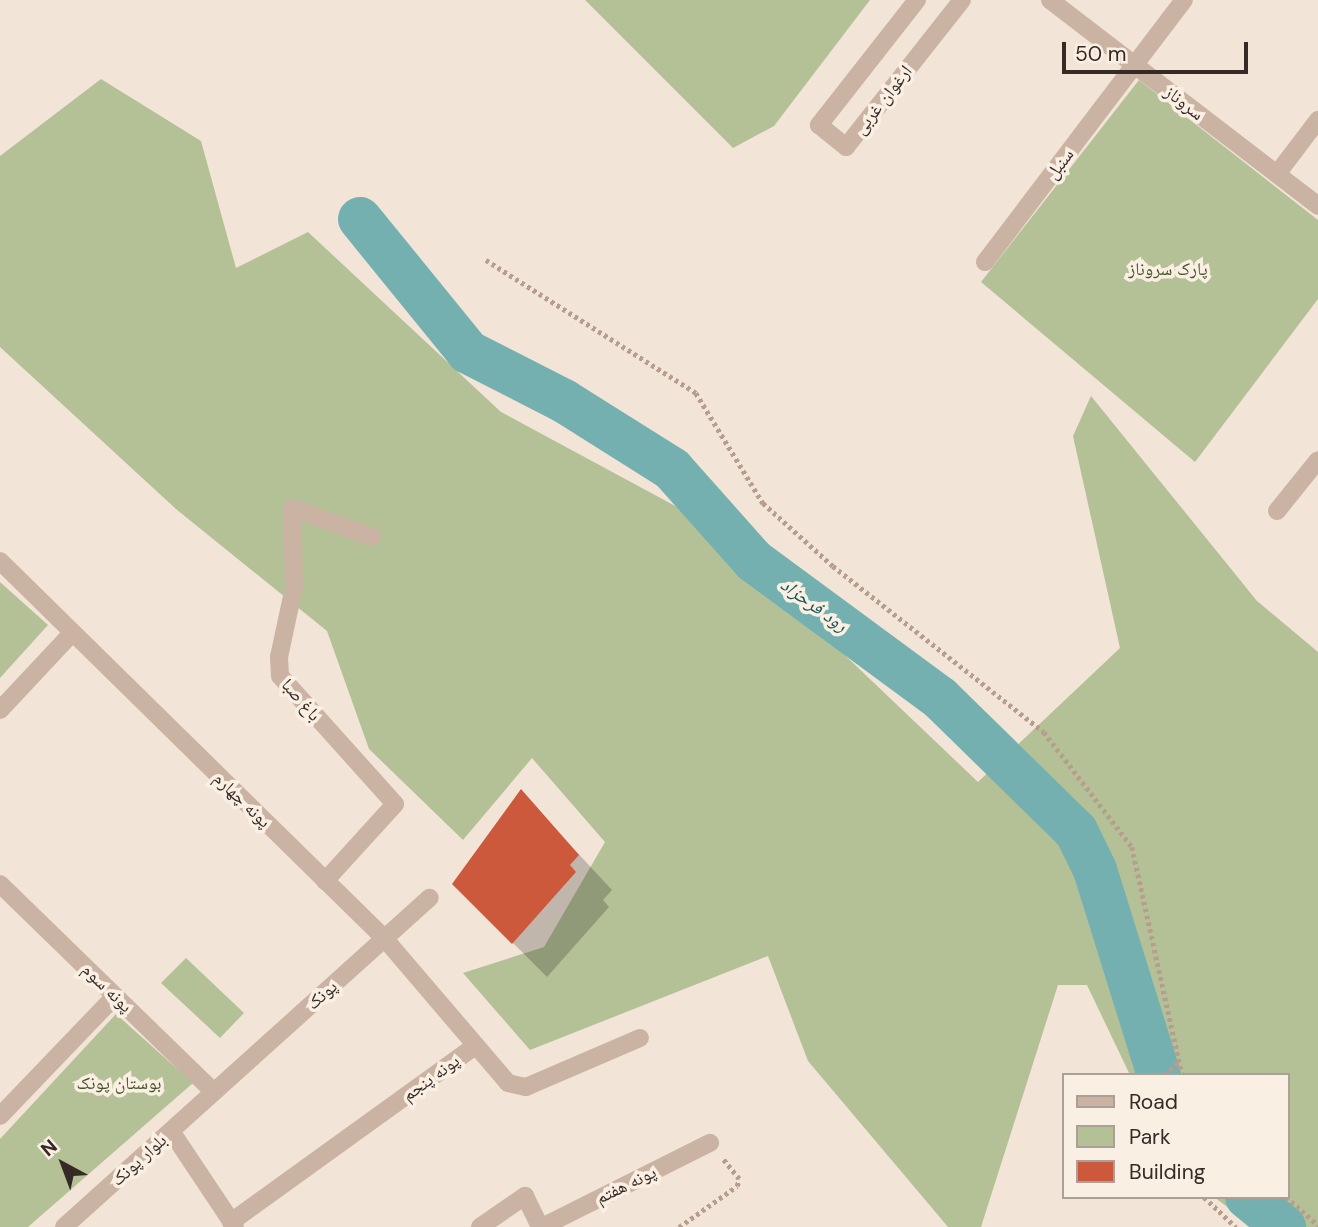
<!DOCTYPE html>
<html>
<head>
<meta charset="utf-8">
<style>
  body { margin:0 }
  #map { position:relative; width:1318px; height:1227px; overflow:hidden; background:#f2e4d7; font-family:"DM Sans","Noto Naskh Arabic",sans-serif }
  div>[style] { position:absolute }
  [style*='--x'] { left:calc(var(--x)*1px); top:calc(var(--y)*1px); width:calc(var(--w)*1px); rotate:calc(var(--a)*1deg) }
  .green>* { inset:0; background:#b4c197 }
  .shadow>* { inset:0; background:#0003 }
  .river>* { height:44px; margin:-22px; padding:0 22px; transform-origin:22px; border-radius:22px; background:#75b0b0 }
  .building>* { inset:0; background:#cc593b }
  .path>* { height:4.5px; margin-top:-2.25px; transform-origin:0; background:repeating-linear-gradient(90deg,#b69d8d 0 3.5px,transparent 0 7px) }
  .minor>* { height:18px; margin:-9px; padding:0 9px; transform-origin:9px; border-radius:9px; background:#cab3a3 }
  span { translate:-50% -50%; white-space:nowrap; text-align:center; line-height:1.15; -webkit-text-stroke:7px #faefe3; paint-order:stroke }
  .street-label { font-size:18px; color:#352a25 }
  .park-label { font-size:18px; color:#455428 }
  .water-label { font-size:19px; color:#195658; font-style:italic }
  .legend { position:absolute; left:1062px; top:1073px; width:228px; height:126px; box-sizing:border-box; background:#faefe3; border:2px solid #aba097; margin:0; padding:9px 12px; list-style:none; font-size:21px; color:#352a25 }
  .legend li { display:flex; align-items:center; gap:14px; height:35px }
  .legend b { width:35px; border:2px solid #aba097 }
  .north { position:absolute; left:28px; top:1129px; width:70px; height:70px; -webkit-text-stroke:5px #faefe3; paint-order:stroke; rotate:319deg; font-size:19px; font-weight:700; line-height:28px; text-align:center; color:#352a25 }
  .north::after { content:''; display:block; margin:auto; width:24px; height:32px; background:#352a25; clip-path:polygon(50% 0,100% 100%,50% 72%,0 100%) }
  .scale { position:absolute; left:1062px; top:42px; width:186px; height:32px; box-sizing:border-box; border:4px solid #352a25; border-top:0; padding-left:9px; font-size:21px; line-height:24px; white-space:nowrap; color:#352a25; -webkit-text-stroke:5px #faefe3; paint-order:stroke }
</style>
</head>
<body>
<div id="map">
  <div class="green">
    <i style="clip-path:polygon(585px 0,870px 0,774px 126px,733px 148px)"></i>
    <i style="clip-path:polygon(101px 79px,201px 141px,236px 268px,308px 232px,501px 412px,705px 522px,978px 782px,1120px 648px,1073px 436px,1091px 396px,1257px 601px,1318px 652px,1318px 1227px,1254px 1227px,1214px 1197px,1288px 1197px,1288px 1075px,1130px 1075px,1087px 985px,1058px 985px,981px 1227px,948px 1227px,808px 1061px,768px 956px,530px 1050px,463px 973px,544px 947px,605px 842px,532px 758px,463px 840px,369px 749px,327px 631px,176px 509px,0 347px,0 156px)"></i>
    <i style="clip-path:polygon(1139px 80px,1318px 220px,1318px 299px,1195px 462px,981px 282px)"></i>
    <i style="clip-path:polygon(0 582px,48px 625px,0 678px)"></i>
    <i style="clip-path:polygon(186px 958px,244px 1013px,220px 1038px,161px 983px)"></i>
    <i style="clip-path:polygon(116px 1014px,193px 1083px,28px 1227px,0 1227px,0 1139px)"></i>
  </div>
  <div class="shadow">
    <i style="clip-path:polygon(521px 792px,612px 890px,603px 900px,609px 907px,547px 977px,454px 884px)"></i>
  </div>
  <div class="river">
    <i style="--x:360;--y:219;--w:171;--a:50.9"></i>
    <i style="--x:468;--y:352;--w:108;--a:27"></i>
    <i style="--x:564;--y:401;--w:128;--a:32.2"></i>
    <i style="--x:672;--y:469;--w:123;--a:48.3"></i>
    <i style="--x:754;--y:561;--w:231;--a:36.4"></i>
    <i style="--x:940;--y:698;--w:190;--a:44.4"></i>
    <i style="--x:1076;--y:831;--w:43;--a:64"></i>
    <i style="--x:1095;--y:870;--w:215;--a:72.7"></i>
    <i style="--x:1247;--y:1197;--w:48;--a:39"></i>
  </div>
  <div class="building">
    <i style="clip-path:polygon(521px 789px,579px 855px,570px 865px,576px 872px,512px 944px,452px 884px)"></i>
  </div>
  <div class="path">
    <i style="--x:486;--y:260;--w:249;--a:32.3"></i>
    <i style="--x:696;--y:393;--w:129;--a:58.7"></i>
    <i style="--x:763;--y:503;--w:94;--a:42"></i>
    <i style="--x:833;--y:566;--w:268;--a:38.2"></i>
    <i style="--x:1044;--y:732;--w:145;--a:52.6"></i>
    <i style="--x:1132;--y:847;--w:233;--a:77.6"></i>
    <i style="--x:1165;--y:1075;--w:17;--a:-45"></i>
    <i style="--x:1204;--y:1197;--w:44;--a:43.2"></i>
    <i style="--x:1286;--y:1197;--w:43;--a:41.2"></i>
    <i style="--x:679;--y:1227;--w:71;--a:-35.3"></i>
    <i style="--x:737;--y:1186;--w:7;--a:-74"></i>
    <i style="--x:739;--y:1179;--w:26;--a:-129"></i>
  </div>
  <div class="minor">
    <i style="--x:917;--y:0;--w:159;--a:128.1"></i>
    <i style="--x:819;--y:125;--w:35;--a:39"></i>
    <i style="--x:846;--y:147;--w:187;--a:-51.7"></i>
    <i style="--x:1050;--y:0;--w:338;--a:37.5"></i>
    <i style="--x:1277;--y:174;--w:68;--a:-52.8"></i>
    <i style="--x:985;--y:262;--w:329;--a:-52.8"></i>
    <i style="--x:1277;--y:511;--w:65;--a:-51.2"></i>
    <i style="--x:0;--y:561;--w:540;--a:44.47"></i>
    <i style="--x:385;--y:939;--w:189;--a:49.5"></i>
    <i style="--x:508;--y:1083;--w:18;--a:13"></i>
    <i style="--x:526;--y:1087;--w:124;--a:-23.3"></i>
    <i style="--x:0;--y:710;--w:104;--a:-46.9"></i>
    <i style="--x:325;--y:881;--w:104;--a:-47.7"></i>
    <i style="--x:395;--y:804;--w:172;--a:-131.9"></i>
    <i style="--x:280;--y:676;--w:19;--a:-93"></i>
    <i style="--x:279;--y:657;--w:72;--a:-77.9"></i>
    <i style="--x:294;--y:587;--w:79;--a:-91.5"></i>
    <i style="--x:292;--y:508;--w:85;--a:19.9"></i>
    <i style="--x:0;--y:884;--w:298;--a:44.2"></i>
    <i style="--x:0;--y:1116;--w:166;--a:-46.2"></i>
    <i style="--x:171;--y:1131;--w:115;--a:56.3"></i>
    <i style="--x:231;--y:1222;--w:299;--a:-35.8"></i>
    <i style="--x:64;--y:1227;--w:492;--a:-42"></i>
    <i style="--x:480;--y:1227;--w:55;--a:-34.6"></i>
    <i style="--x:525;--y:1196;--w:34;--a:64"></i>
    <i style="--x:542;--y:1227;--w:188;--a:-26.6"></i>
  </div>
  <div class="street-label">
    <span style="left:883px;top:100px;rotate:-52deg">ارغوان غربی</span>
    <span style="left:1184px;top:103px;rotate:38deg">سروناز</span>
    <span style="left:1060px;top:164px;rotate:-53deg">سنبل</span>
    <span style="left:301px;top:700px;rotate:49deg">باغ صبا</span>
    <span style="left:242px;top:800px;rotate:44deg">پونه چهارم</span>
    <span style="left:107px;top:988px;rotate:44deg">پونه سوم</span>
    <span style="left:322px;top:995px;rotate:-42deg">پونک</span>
    <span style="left:431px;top:1078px;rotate:-36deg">پونه پنجم</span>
    <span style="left:139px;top:1160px;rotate:-42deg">بلوار پونک</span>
    <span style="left:626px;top:1185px;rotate:-26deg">پونه هفتم</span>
  </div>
  <div class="park-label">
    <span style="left:1168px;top:269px">پارک سروناز</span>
    <span style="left:119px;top:1083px">بوستان پونک</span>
  </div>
  <div class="water-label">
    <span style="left:814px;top:605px;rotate:36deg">رود فرحزاد</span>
  </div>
  <ul class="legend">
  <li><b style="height:9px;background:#cab3a3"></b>Road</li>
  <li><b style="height:19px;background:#b4c197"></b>Park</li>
  <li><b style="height:19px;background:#cc593b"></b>Building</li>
  </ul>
  <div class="north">N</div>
  <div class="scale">50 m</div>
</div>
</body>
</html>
